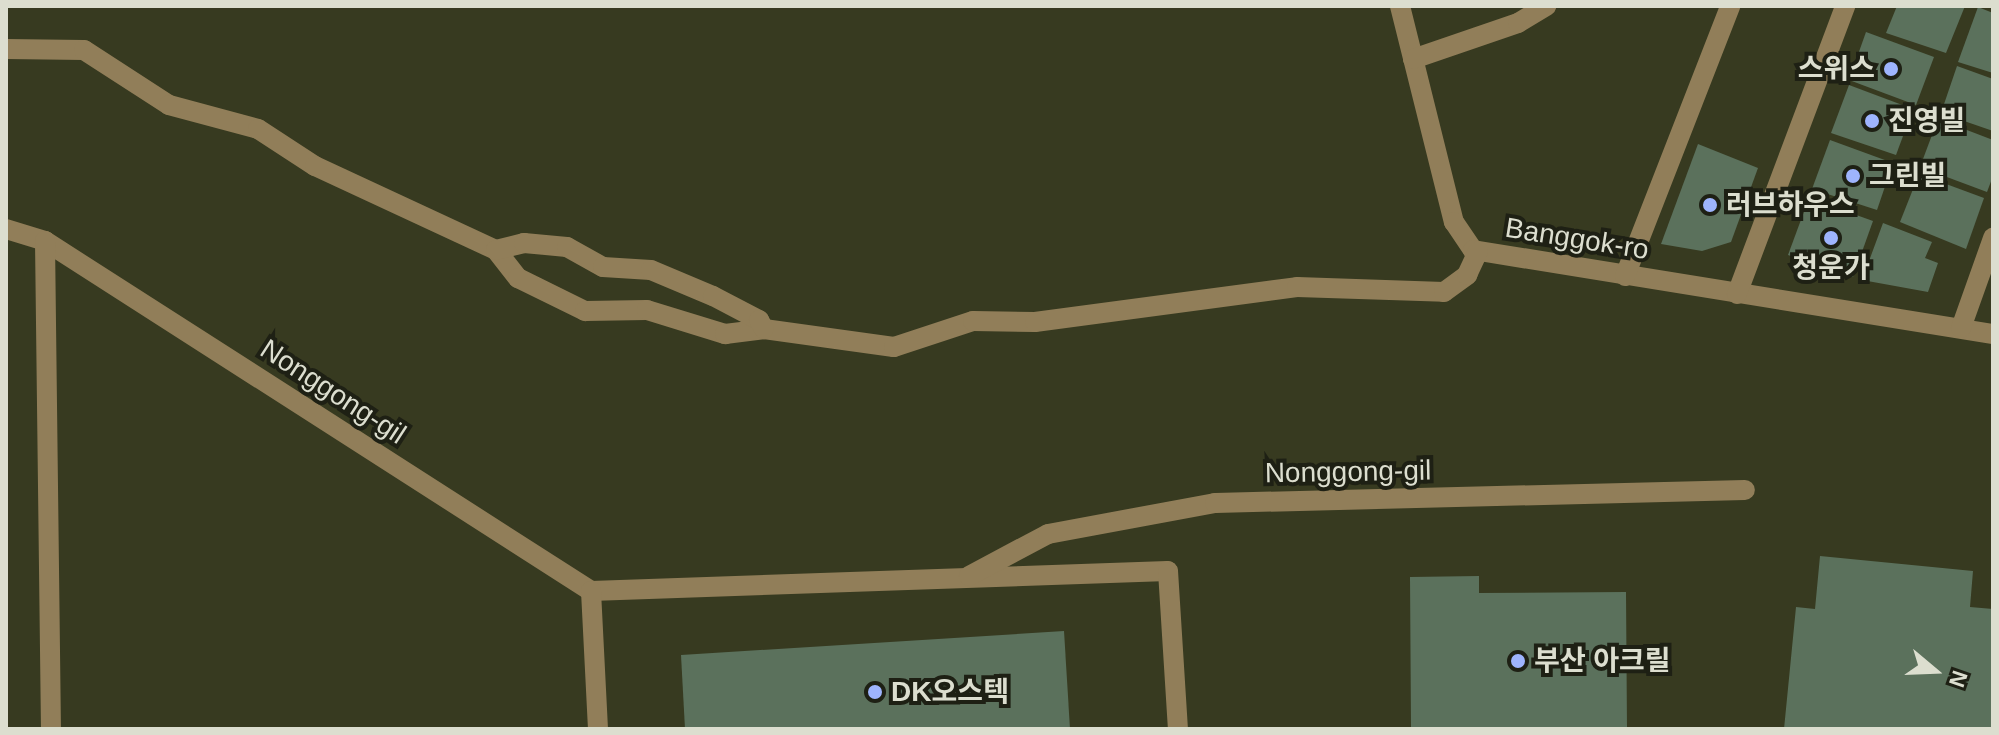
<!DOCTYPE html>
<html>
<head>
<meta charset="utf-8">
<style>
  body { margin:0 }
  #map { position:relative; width:1999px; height:735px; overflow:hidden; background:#373a20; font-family:Helvetica,"Noto Sans KR",sans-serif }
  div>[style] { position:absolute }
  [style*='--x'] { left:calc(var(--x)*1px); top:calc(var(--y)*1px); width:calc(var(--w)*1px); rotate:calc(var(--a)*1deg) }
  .building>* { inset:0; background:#5b715c }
  .minor>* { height:20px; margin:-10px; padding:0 10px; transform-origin:10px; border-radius:10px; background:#917e59 }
  .dots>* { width:22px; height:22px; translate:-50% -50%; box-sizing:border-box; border:4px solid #1e2014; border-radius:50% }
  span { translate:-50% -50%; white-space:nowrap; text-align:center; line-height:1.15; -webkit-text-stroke:8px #1e2014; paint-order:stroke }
  .poi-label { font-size:28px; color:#dcdecf; font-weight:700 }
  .right { translate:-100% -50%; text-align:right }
  .left { translate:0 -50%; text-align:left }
  .street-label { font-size:28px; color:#dcdecf }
  .frame { position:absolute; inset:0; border:8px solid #dcdecf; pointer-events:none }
  .north { position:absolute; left:1895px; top:631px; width:80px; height:80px; -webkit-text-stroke:6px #1e2014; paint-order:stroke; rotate:109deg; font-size:22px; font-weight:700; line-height:32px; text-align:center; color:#dcdecf }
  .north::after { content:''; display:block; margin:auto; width:28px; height:36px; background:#dcdecf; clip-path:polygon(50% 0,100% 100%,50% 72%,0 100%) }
</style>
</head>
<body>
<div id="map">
  <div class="building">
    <i style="clip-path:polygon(1897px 6px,1965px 6px,1946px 53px,1886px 33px)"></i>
    <i style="clip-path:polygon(1978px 7px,1993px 13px,1993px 73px,1958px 62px)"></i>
    <i style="clip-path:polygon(1866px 32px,1934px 57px,1916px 105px,1849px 80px)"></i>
    <i style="clip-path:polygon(1957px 66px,1993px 79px,1993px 131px,1941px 113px)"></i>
    <i style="clip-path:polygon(1849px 85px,1913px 109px,1896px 155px,1831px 133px)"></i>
    <i style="clip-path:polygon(1938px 119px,1993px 140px,1993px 176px,1987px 192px,1920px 167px)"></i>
    <i style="clip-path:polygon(1830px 140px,1893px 163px,1877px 210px,1812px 189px)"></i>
    <i style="clip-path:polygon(1698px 144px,1758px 168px,1731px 242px,1702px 251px,1661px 244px)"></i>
    <i style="clip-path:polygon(1919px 174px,1984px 198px,1966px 249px,1900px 222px)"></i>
    <i style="clip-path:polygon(1809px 198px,1873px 221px,1853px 277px,1788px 255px)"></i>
    <i style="clip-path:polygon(1883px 223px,1932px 242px,1925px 258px,1938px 263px,1928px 292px,1862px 280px)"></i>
    <i style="clip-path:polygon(1820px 556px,1973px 571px,1970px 607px,1993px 609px,1993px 729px,1784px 729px,1796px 607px,1815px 609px)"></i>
    <i style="clip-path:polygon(1479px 576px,1479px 593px,1626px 592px,1627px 729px,1411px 729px,1410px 577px)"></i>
    <i style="clip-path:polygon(1064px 631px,1070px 729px,685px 729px,681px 655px)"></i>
  </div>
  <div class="minor">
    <i style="--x:1400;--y:6;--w:223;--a:76"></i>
    <i style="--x:1454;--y:222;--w:34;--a:56"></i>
    <i style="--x:1473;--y:250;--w:527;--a:9.18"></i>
    <i style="--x:6;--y:49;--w:78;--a:0.7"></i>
    <i style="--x:84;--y:50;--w:101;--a:32.9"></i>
    <i style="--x:169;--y:105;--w:92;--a:15.1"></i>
    <i style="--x:258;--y:129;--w:68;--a:33"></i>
    <i style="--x:315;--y:166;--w:200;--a:24.9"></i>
    <i style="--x:496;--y:250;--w:36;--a:52"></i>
    <i style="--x:518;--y:278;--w:75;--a:26.2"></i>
    <i style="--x:585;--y:311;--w:62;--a:-0.9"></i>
    <i style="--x:647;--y:310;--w:82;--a:17.1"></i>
    <i style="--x:725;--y:334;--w:39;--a:-7"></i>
    <i style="--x:764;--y:329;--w:131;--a:7.9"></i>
    <i style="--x:894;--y:347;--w:83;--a:-18.2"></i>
    <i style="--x:973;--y:321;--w:62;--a:0.9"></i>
    <i style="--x:1035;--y:322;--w:264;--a:-7.6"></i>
    <i style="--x:1297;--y:287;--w:147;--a:1.9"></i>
    <i style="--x:1444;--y:292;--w:29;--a:-36"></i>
    <i style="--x:1467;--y:275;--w:26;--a:-65"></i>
    <i style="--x:1413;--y:59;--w:111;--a:-18.9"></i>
    <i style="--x:1518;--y:23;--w:33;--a:-31"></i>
    <i style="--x:6;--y:229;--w:41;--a:17.1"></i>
    <i style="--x:45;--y:241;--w:649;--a:32.66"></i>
    <i style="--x:591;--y:591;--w:577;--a:-1.99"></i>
    <i style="--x:1168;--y:571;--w:158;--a:86.4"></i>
    <i style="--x:45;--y:241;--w:488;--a:89.3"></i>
    <i style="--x:496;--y:250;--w:29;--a:-14"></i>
    <i style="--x:524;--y:243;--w:43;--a:5.3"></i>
    <i style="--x:567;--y:247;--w:41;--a:29.1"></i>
    <i style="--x:603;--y:267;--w:48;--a:3.6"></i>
    <i style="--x:651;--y:270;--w:67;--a:22.8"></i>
    <i style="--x:713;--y:296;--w:52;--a:27.6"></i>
    <i style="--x:759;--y:320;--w:10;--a:61"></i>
    <i style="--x:1625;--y:276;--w:290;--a:-68.7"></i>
    <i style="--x:1737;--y:294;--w:308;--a:-69.4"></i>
    <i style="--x:1961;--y:328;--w:96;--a:-70.4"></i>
    <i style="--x:969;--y:576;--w:89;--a:-28"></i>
    <i style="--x:1048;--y:534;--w:170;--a:-10.5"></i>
    <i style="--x:1215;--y:503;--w:530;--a:-1.41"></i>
    <i style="--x:591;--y:591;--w:138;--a:87.1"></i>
  </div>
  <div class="dots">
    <i style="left:1891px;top:69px;background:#9eb4fd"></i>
    <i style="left:1872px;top:121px;background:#9eb4fd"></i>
    <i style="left:1853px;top:176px;background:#9eb4fd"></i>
    <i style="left:1710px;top:205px;background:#9eb4fd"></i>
    <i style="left:1831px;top:238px;background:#9eb4fd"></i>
    <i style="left:1518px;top:661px;background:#9eb4fd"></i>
    <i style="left:875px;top:692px;background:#9eb4fd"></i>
  </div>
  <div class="poi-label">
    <span class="right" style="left:1875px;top:69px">스위스</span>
    <span class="left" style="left:1888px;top:121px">진영빌</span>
    <span class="left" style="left:1869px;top:176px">그린빌</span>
    <span class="left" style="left:1726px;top:205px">러브하우스</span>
    <span style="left:1831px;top:268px">청운가</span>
    <span class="left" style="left:1534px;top:661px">부산 아크릴</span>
    <span class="left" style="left:891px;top:692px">DK오스텍</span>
  </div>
  <div class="street-label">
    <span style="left:1577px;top:239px;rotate:9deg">Banggok-ro</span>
    <span style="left:333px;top:392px;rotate:33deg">Nonggong-gil</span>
    <span style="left:1348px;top:472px;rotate:-1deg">Nonggong-gil</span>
  </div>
  <div class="frame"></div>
  <div class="north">N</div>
</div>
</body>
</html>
